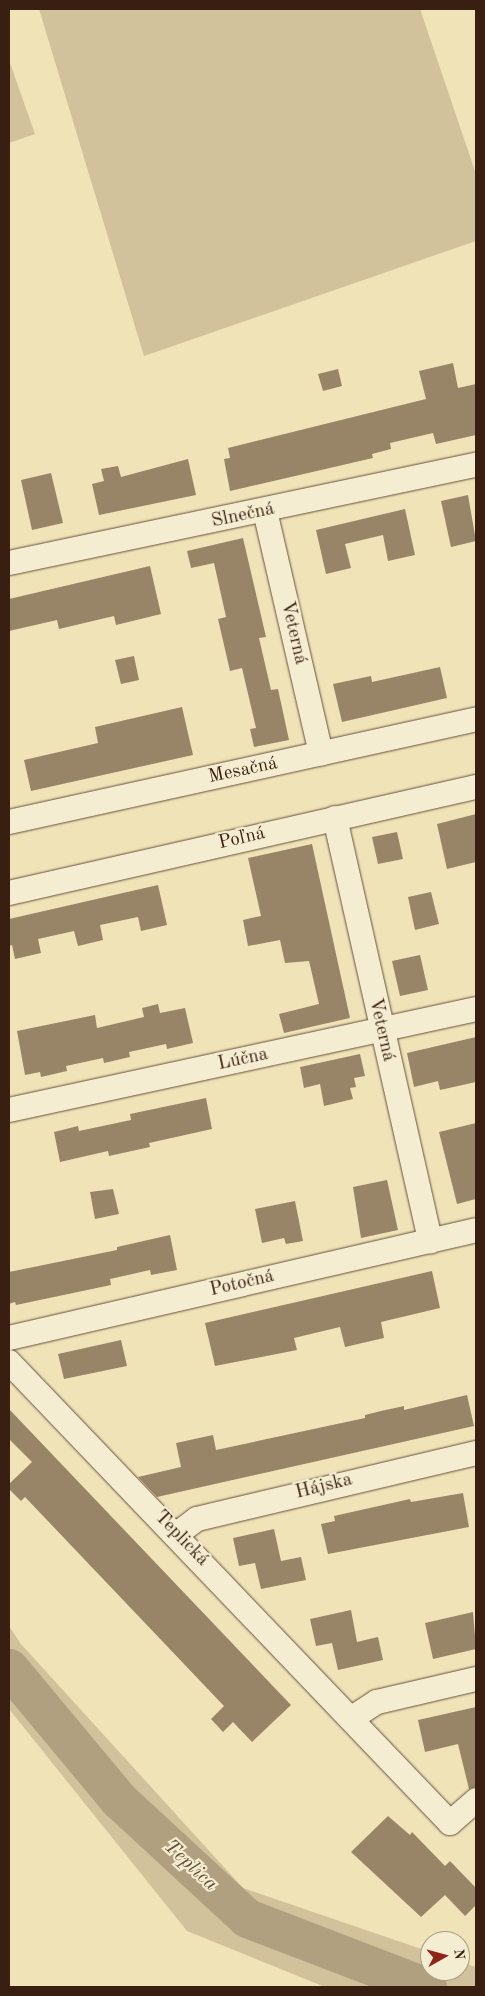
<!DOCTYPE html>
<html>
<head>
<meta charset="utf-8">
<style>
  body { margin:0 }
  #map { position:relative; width:485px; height:1996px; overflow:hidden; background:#f0e3b8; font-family:"Old Standard TT",serif }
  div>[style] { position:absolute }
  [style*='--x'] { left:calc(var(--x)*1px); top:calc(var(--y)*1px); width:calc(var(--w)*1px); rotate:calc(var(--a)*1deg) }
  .green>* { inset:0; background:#d1c29c }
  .stream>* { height:6px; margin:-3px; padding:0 3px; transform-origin:3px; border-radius:3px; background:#b1a07f }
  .river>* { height:39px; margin:-19.5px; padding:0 19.5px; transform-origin:19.5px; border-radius:19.5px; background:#b1a07f }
  .building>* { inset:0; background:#988568 }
  .roads { filter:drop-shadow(0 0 1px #66503b) drop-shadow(0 0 1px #66503b) }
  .minor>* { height:24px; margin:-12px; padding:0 12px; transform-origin:12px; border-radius:12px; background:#f5edd1 }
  span { translate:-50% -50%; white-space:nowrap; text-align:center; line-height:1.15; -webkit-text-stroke:4.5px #f5edd1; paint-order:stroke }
  .street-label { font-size:19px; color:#381f11 }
  .water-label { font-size:20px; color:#624c38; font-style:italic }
  .frame { position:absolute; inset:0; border:10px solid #381f11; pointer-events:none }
  .north { position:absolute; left:420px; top:1931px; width:50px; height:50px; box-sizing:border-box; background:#f5edd1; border:1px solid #a99b84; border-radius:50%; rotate:83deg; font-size:14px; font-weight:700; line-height:20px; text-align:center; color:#381f11 }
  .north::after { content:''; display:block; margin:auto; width:18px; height:22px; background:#8f2418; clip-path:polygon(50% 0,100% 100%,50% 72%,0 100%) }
</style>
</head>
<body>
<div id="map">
  <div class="green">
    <i style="clip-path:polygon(39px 9px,420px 9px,476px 174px,476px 241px,144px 356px)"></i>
    <i style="clip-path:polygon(9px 60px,35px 134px,9px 143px)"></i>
    <i style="clip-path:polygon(9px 1626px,21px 1644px,243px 1888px,430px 1952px,430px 1971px,460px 1971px,460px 1962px,476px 1967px,476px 1987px,325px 1987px,187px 1931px,9px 1709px)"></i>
  </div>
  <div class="stream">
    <i style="--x:403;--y:1987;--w:9;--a:-54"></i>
  </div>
  <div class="river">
    <i style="--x:9;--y:1668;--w:172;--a:50.2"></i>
    <i style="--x:119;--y:1800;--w:174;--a:42.7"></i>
    <i style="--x:247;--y:1918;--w:193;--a:21"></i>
  </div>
  <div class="building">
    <i style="clip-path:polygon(453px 363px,458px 388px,476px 384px,476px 435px,436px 444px,433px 433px,390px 443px,391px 449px,372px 454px,373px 458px,230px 491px,224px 459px,230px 458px,228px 448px,426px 399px,419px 371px)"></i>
    <i style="clip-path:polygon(338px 369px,342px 386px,323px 391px,318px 374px)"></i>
    <i style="clip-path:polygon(188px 459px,196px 495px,99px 515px,92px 484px,104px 481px,101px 469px,118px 466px,121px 477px)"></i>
    <i style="clip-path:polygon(51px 473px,63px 523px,32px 530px,21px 480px)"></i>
    <i style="clip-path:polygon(468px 495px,476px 541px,451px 547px,441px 501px)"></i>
    <i style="clip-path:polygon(405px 509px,415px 555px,388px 561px,383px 535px,345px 544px,351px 568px,326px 574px,316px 530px)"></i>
    <i style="clip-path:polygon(243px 538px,266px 637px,259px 638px,271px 690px,278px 689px,289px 740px,254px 747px,250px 729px,256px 728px,242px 668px,230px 671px,218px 619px,226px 617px,214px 563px,191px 568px,187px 551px)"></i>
    <i style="clip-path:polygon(150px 566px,161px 614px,116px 625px,114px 616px,59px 629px,57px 620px,9px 631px,9px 599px)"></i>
    <i style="clip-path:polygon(134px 656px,139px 680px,121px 684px,115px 660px)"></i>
    <i style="clip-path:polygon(440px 667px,447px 698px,342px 722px,333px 684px,371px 676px,372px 682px)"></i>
    <i style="clip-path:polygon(182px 707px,193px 755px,31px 791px,24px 760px,98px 743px,95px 727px)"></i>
    <i style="clip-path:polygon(476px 814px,476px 862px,447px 869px,437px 824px)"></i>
    <i style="clip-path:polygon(397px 832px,403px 859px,378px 864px,372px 837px)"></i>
    <i style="clip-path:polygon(312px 844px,350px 1018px,284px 1033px,279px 1014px,319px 1004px,309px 961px,285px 963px,280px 940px,248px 946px,243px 920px,261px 916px,248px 858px)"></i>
    <i style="clip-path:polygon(158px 885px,167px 925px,141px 931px,138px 917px,100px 925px,103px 940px,78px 946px,74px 931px,38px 939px,41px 953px,15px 959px,12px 945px,9px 946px,9px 919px)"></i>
    <i style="clip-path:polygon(431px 892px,439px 924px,415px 930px,408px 897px)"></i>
    <i style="clip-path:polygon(420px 955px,428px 990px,400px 996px,392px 961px)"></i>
    <i style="clip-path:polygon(158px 1004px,160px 1013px,185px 1008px,193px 1043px,167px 1049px,166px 1044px,129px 1052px,130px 1057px,104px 1063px,103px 1058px,66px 1066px,67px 1071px,41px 1077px,40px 1072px,25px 1075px,17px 1031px,95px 1015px,97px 1028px,144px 1017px,142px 1008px)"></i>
    <i style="clip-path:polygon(476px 1037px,476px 1082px,440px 1090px,438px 1081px,414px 1087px,407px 1053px)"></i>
    <i style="clip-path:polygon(360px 1054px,365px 1076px,354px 1078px,356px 1087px,350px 1088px,353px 1099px,324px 1106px,320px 1084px,304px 1088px,300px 1067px)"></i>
    <i style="clip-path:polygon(206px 1098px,212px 1129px,149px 1143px,150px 1147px,109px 1156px,108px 1151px,60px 1162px,54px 1132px,78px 1126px,79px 1131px,131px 1120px,130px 1114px)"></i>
    <i style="clip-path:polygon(476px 1123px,476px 1199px,457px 1204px,439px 1132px)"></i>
    <i style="clip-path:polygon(387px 1180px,398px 1230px,361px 1238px,353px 1187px)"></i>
    <i style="clip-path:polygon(113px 1189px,119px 1214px,95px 1219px,90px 1192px)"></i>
    <i style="clip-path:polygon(295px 1201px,303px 1241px,286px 1244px,284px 1238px,262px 1243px,255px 1209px)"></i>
    <i style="clip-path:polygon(170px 1235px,177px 1270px,151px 1275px,150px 1270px,110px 1279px,111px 1285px,16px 1305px,15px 1302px,9px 1304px,9px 1272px,117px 1250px,117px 1247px)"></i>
    <i style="clip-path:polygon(432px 1271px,440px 1308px,381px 1322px,384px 1338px,345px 1347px,340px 1327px,294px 1338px,297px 1350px,215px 1366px,205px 1323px)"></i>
    <i style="clip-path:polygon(121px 1340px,127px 1366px,64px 1379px,58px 1354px)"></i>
    <i style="clip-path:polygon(467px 1395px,474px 1426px,157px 1497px,138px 1477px,181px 1467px,176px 1443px,213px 1435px,216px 1450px,365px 1418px,365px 1415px,381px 1411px,404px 1406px,404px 1410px)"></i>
    <i style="clip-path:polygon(9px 1409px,291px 1705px,252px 1742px,233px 1722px,223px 1732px,211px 1719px,224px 1706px,25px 1497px,21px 1501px,9px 1489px,9px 1484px,32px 1462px,9px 1439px)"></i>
    <i style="clip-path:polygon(463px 1493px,469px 1527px,328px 1554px,321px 1524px,335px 1521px,334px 1516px,410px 1499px,411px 1502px)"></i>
    <i style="clip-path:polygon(274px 1529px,281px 1561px,301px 1557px,306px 1580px,261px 1589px,255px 1563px,239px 1566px,233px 1538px)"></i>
    <i style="clip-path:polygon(351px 1610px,357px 1642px,378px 1637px,383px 1660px,338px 1670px,332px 1643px,316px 1646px,310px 1619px)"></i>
    <i style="clip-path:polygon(473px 1612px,476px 1649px,433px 1659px,425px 1623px)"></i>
    <i style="clip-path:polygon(476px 1707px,476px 1787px,469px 1789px,458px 1744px,425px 1752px,418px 1720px)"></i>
    <i style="clip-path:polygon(388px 1816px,410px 1835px,412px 1832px,445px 1866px,450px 1861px,476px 1888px,476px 1905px,465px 1916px,445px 1895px,421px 1917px,351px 1852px)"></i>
  </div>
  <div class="roads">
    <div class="minor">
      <i style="--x:265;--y:511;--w:249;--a:77"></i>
      <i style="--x:9;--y:563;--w:477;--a:-11.9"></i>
      <i style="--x:335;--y:818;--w:434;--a:77.3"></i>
      <i style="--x:9;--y:822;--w:478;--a:-12.4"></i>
      <i style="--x:9;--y:893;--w:479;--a:-12.8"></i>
      <i style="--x:9;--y:1110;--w:478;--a:-12.2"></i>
      <i style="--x:9;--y:1338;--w:479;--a:-13"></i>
      <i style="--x:9;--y:1362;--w:638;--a:46.27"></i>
      <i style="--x:450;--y:1823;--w:35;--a:-41"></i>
      <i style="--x:177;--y:1534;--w:25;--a:-37"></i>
      <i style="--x:197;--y:1519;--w:287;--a:-13.3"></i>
      <i style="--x:352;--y:1718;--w:30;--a:-33"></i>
      <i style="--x:377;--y:1702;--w:102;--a:-13.1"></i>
    </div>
  </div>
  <div class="street-label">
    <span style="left:243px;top:516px;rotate:-12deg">Slnečná</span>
    <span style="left:293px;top:633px;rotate:77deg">Veterná</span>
    <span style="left:243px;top:771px;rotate:-12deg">Mesačná</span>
    <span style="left:242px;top:839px;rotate:-13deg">Poľná</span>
    <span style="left:381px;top:1030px;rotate:77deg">Veterná</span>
    <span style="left:243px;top:1060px;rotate:-12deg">Lúčna</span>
    <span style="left:242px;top:1284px;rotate:-13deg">Potočná</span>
    <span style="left:324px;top:1487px;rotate:-14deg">Hájska</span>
    <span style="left:181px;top:1539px;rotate:46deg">Teplická</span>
  </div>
  <div class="water-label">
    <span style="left:190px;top:1866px;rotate:43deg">Teplica</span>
  </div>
  <div class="frame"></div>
  <div class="north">N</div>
</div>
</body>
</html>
